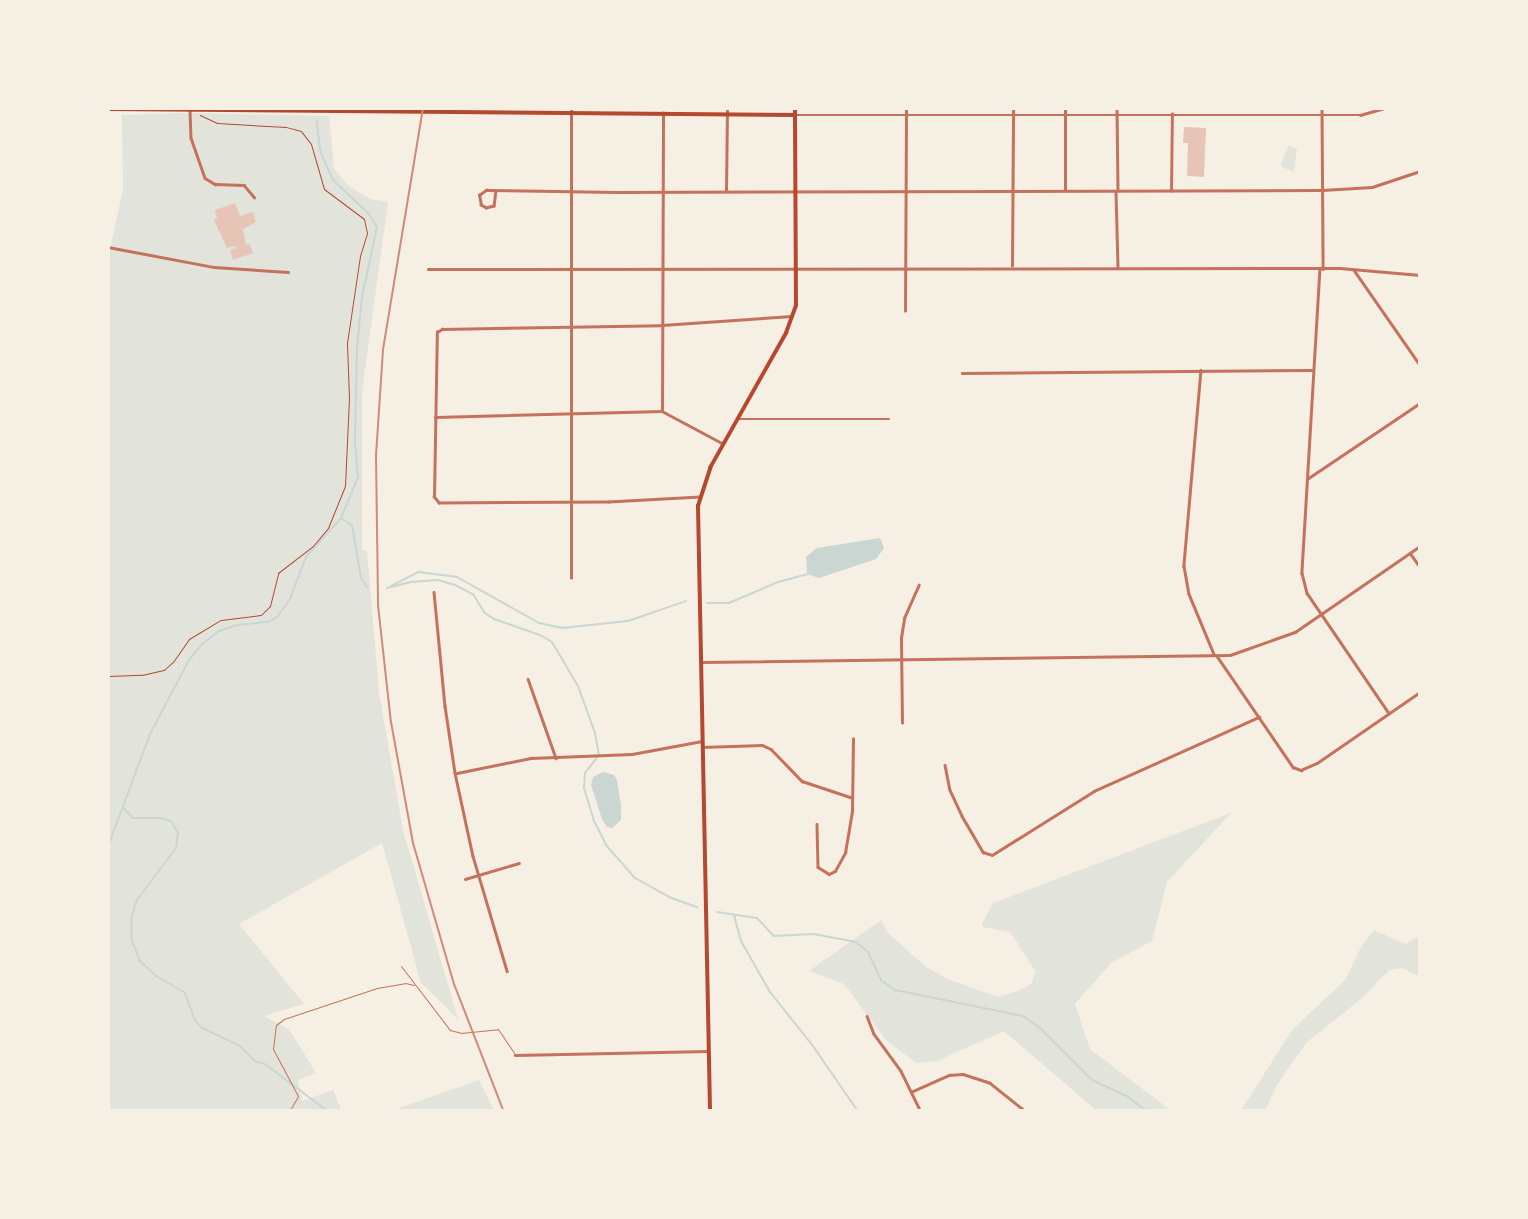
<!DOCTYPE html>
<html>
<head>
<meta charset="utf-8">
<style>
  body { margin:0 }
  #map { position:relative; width:1528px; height:1219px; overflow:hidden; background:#f6efe4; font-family:"Asap Condensed",sans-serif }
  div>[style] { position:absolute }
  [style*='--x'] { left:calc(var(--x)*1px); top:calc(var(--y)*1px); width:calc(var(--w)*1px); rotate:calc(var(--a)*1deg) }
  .green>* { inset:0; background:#e2e4dc }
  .water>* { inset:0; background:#c9d6d2 }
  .stream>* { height:2px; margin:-1px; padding:0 1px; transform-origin:1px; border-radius:1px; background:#c9d6d2 }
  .building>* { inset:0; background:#e6c5b7 }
  .path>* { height:1px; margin:-0.5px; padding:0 0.5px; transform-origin:0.5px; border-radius:0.5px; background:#b5482f }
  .service>* { height:1px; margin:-0.5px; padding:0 0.5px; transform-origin:0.5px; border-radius:0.5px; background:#c5725c }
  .minor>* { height:2.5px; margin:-1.25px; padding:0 1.25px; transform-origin:1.25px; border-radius:1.25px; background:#c5725c }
  .secondary>* { height:3.5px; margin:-1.75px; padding:0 1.75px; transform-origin:1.75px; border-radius:1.75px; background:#b5482f }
  .rail>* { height:2px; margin:-1px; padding:0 1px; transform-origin:1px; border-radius:1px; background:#cf8b77 }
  span { translate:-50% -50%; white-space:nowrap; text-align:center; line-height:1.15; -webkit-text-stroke:7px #f6efe4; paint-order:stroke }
  .frame { position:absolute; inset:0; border:110px solid #f6efe4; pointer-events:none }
</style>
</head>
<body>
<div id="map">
  <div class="green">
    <i style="clip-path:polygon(178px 113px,329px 116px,334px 169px,349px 186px,370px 199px,388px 202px,362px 392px,362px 550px,367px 551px,379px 692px,403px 830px,458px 1019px,421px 983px,382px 843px,239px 924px,304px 1004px,264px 1016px,289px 1029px,316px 1073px,298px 1080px,302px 1101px,333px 1090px,341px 1109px,338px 1110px,109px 1110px,108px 258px,123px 189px,122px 115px)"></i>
    <i style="clip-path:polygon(1289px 145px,1297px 149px,1294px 172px,1280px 166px)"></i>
    <i style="clip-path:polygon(1231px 813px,1167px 882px,1152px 941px,1111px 963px,1075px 1004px,1090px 1049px,1169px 1109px,1176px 1110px,1096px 1110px,1004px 1031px,937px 1061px,916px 1063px,886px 1040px,844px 984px,809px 971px,881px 920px,888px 933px,926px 967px,948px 979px,998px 997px,1018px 991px,1031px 984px,1036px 972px,1010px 932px,983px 927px,982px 924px,993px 903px)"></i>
    <i style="clip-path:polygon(1374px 930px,1406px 944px,1419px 936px,1419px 976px,1401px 968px,1389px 970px,1361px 999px,1306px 1043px,1277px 1085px,1265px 1110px,1241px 1110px,1293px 1029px,1345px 980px,1361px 947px)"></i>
    <i style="clip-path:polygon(479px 1080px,494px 1110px,394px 1110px)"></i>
  </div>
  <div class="water">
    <i style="clip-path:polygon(880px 538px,884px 548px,876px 559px,819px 578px,807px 574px,806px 557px,817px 548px)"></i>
    <i style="clip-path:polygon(603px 772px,614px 775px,617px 780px,621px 806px,621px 820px,612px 828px,607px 827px,602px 819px,591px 785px,593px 777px)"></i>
  </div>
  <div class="stream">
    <i style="--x:342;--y:519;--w:12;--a:31"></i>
    <i style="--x:352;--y:525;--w:54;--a:80.4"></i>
    <i style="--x:361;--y:578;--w:11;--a:56"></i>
    <i style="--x:391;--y:586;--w:30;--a:-27"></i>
    <i style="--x:418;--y:572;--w:39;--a:7"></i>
    <i style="--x:457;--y:577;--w:94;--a:29.3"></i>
    <i style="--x:539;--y:623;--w:24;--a:12"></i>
    <i style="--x:562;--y:628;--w:66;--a:-6.1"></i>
    <i style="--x:628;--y:621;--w:61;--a:-19"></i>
    <i style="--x:387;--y:588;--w:25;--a:-14"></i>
    <i style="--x:411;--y:582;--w:27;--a:-4"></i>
    <i style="--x:438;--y:580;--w:18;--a:16"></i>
    <i style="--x:455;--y:585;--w:20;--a:27"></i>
    <i style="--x:473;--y:594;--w:22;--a:58"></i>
    <i style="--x:485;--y:613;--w:11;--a:34"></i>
    <i style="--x:494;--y:619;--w:49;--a:19.2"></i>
    <i style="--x:540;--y:635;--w:14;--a:30"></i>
    <i style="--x:552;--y:642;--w:51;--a:59.4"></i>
    <i style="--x:578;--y:686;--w:50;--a:70.1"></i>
    <i style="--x:595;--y:733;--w:22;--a:80"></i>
    <i style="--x:599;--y:755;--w:23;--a:128"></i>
    <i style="--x:585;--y:773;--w:15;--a:94"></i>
    <i style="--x:584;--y:788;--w:34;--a:73"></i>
    <i style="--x:594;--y:821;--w:27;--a:63"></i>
    <i style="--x:606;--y:845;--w:44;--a:48.7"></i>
    <i style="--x:635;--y:878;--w:39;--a:29"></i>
    <i style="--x:669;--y:897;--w:30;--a:20"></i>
    <i style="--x:707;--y:603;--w:22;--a:0"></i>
    <i style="--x:729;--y:603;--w:53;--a:-23.2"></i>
    <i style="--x:778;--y:582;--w:30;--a:-15"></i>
    <i style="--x:123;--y:808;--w:14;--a:45"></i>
    <i style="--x:133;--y:818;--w:28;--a:0"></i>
    <i style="--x:161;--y:818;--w:10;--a:17"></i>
    <i style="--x:171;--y:821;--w:14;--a:60"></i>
    <i style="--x:178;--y:833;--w:15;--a:98"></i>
    <i style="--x:176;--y:848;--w:65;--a:126.9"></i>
    <i style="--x:137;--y:900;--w:16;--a:108"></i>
    <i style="--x:132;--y:915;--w:23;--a:92"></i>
    <i style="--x:131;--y:938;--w:25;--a:69"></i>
    <i style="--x:140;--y:961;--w:22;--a:43"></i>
    <i style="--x:156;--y:976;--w:34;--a:30"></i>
    <i style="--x:185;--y:993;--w:29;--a:70"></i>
    <i style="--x:195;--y:1020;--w:11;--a:49"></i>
    <i style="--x:202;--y:1028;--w:42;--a:25.3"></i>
    <i style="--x:240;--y:1046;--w:21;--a:45"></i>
    <i style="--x:255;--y:1061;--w:10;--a:17"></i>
    <i style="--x:265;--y:1064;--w:76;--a:37"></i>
    <i style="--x:108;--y:846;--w:120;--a:-69.4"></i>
    <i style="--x:150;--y:734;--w:84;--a:-62.2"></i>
    <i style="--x:189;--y:660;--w:21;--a:-51"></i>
    <i style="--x:202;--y:644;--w:21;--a:-37"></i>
    <i style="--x:219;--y:631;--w:20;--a:-18"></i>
    <i style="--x:238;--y:625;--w:30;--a:-6"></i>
    <i style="--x:268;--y:622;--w:10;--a:-29"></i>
    <i style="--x:277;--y:617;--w:22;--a:-54"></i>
    <i style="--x:290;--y:599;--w:45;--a:-69.1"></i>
    <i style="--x:306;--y:557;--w:52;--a:-48.1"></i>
    <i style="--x:341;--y:518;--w:44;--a:-67.5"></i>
    <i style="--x:358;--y:477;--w:38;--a:-95"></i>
    <i style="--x:355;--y:439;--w:92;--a:-88.8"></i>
    <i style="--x:357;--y:347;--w:50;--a:-84.3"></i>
    <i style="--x:362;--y:297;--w:72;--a:-77.9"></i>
    <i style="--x:377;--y:227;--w:17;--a:-123"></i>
    <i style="--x:368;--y:213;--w:48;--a:-136.7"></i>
    <i style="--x:333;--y:180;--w:32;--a:-114"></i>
    <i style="--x:320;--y:151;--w:30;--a:-96"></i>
    <i style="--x:717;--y:912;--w:40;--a:8.5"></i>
    <i style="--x:757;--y:918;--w:25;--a:47"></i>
    <i style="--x:774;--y:936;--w:40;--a:-2.9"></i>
    <i style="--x:814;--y:934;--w:43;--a:10.8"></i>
    <i style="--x:856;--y:942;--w:16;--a:40"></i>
    <i style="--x:868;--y:952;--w:31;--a:65"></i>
    <i style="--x:881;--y:980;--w:17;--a:36"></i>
    <i style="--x:895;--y:990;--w:131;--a:11.5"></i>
    <i style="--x:1023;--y:1016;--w:19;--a:35"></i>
    <i style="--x:1039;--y:1027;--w:75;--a:45"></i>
    <i style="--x:1092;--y:1080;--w:40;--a:25"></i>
    <i style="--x:1128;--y:1097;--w:21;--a:37"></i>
    <i style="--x:734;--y:915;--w:27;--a:75"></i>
    <i style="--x:741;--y:941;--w:59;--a:60.4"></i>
    <i style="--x:770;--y:992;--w:69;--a:51.5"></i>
    <i style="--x:813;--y:1046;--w:78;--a:55.5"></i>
  </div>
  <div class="building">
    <i style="clip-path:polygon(1184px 127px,1206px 128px,1204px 177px,1187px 176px,1188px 143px,1183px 143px)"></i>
    <i style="clip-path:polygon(235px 203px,240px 216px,253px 212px,256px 222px,243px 229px,246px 245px,250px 244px,253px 253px,233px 260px,230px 250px,236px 248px,235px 246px,227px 248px,214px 220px,217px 219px,215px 210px)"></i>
  </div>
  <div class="path">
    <i style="--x:108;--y:676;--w:34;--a:-2"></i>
    <i style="--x:142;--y:675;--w:23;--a:-13"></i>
    <i style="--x:164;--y:670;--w:12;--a:-42"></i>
    <i style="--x:173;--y:662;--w:28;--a:-55"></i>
    <i style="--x:189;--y:639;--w:37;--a:-31"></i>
    <i style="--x:221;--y:620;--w:40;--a:-7.1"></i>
    <i style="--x:261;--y:615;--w:13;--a:-45"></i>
    <i style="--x:270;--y:606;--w:34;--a:-76"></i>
    <i style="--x:278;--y:573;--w:44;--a:-37.6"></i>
    <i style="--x:313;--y:546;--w:23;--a:-50"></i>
    <i style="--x:328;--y:528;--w:45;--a:-68"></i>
    <i style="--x:345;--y:486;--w:88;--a:-87.4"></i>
    <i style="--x:349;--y:398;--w:55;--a:-92.1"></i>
    <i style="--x:347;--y:343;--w:88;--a:-81.5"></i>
    <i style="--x:360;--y:256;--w:24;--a:-73"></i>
    <i style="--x:367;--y:233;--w:14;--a:-102"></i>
    <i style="--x:364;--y:219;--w:50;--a:-143.1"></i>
    <i style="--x:324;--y:189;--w:47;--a:-106.1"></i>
    <i style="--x:311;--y:144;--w:16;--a:-128"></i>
    <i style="--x:301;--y:131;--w:16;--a:-165"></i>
    <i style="--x:286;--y:127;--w:69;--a:-176.7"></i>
    <i style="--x:217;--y:123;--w:19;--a:-155"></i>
  </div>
  <div class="service">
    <i style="--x:401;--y:966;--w:81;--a:52.6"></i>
    <i style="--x:450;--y:1030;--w:11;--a:15"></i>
    <i style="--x:461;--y:1033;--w:37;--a:-6"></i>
    <i style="--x:498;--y:1029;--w:29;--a:56"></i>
    <i style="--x:290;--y:1110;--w:16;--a:-60"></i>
    <i style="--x:298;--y:1096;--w:53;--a:-118"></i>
    <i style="--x:273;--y:1049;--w:24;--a:-83"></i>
    <i style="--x:276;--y:1025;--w:10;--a:-37"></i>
    <i style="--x:284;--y:1019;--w:98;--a:-18.4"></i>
    <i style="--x:377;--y:988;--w:28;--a:-10"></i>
    <i style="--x:405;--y:983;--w:9;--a:13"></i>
  </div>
  <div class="minor">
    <i style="--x:1117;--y:108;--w:81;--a:89.3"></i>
    <i style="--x:1322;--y:108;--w:161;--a:89.6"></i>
    <i style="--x:190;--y:110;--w:28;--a:88"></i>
    <i style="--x:191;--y:138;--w:42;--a:70.7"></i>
    <i style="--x:205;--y:178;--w:12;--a:31"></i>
    <i style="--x:215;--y:184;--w:29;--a:2"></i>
    <i style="--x:244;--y:185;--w:16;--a:50"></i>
    <i style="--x:795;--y:115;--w:565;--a:0"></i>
    <i style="--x:1360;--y:115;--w:25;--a:-16"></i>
    <i style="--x:496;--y:190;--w:16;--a:97"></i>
    <i style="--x:494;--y:206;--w:8;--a:166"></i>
    <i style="--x:486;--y:208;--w:6;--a:-149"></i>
    <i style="--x:481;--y:205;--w:10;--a:-101"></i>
    <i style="--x:479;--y:195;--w:9;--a:-36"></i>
    <i style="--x:486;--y:190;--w:130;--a:0.9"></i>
    <i style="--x:616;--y:192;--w:706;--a:-0.16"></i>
    <i style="--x:1322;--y:190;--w:50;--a:-3.4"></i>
    <i style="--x:1372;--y:187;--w:51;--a:-18.4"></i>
    <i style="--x:1065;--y:190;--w:82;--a:-90"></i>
    <i style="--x:726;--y:191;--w:83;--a:-89.3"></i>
    <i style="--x:1116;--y:191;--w:76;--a:88.5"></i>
    <i style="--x:1171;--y:191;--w:77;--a:-89.3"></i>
    <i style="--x:108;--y:247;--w:108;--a:10.7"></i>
    <i style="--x:214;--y:267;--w:74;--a:3.9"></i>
    <i style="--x:1012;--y:266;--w:158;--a:-89.6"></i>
    <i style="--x:1320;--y:268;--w:306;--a:93.4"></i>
    <i style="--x:1302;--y:573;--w:21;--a:76"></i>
    <i style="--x:1307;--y:593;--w:145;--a:55.7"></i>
    <i style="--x:428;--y:269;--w:912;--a:-0.06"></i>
    <i style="--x:1340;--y:268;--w:80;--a:5"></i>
    <i style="--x:1354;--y:270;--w:116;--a:55.2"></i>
    <i style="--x:905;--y:311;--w:203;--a:-89.7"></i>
    <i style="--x:1201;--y:370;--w:197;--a:95"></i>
    <i style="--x:1184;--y:566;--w:28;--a:80"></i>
    <i style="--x:1189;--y:594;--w:65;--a:67.4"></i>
    <i style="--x:962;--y:373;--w:351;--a:-0.5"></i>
    <i style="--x:662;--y:411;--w:298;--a:-89.8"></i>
    <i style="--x:435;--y:417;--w:227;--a:-1.5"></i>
    <i style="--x:662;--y:411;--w:68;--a:28.1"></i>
    <i style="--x:739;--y:419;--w:150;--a:0"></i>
    <i style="--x:1307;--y:479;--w:136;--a:-33.9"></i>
    <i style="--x:700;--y:497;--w:91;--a:176.9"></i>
    <i style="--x:609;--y:502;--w:170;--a:179.7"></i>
    <i style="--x:439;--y:503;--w:8;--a:-130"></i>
    <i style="--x:434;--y:497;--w:165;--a:-89"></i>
    <i style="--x:437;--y:332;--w:6;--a:-31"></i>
    <i style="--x:442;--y:329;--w:220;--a:-1"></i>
    <i style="--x:662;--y:325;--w:130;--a:-4"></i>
    <i style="--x:1410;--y:553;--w:17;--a:54"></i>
    <i style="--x:571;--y:578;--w:467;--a:-90"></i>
    <i style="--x:434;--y:592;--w:115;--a:84.5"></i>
    <i style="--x:445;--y:706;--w:68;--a:81.5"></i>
    <i style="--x:455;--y:773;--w:85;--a:77.8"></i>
    <i style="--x:473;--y:856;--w:120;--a:73.5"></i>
    <i style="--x:1217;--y:656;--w:135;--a:55.6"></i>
    <i style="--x:1293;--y:767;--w:9;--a:21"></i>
    <i style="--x:1301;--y:770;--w:17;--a:-24"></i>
    <i style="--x:1317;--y:763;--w:125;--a:-34.6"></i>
    <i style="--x:701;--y:662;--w:529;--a:-0.76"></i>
    <i style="--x:1230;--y:655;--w:69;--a:-19.5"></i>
    <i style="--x:1295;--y:632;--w:152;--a:-34.5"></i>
    <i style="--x:528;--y:679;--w:84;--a:70.5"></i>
    <i style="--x:902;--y:723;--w:85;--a:-90.7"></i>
    <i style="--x:901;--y:638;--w:20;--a:-81"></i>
    <i style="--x:904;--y:618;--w:36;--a:-66"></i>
    <i style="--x:702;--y:747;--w:60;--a:-1.9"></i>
    <i style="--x:762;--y:745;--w:10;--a:24"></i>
    <i style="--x:771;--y:749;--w:45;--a:45.9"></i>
    <i style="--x:802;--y:781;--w:51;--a:18.4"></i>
    <i style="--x:945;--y:765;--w:25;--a:79"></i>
    <i style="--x:950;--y:790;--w:29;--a:65"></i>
    <i style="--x:962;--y:816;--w:42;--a:59.7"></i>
    <i style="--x:983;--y:852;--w:9;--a:18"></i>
    <i style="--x:992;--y:855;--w:120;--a:-32.1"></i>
    <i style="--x:1094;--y:791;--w:181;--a:-24.2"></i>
    <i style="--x:457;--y:773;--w:76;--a:-11.5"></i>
    <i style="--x:531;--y:758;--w:101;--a:-2.3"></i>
    <i style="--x:632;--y:754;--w:71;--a:-10.5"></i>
    <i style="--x:817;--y:824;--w:43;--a:88.7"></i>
    <i style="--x:818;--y:867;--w:13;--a:32"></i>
    <i style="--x:829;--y:874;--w:7;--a:-27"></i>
    <i style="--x:835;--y:871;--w:21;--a:-61"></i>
    <i style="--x:845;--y:853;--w:43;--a:-80.5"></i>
    <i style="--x:852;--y:811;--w:72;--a:-89.2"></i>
    <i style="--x:465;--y:879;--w:56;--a:-16.5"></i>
    <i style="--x:867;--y:1016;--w:19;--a:69"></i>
    <i style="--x:874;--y:1034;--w:46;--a:53.9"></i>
    <i style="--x:901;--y:1071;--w:43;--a:64"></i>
    <i style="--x:515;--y:1055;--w:193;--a:-1.2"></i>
    <i style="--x:911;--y:1092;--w:42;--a:-24.1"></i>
    <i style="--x:949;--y:1075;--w:14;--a:-4"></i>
    <i style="--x:963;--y:1074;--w:28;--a:18"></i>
    <i style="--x:990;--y:1083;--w:43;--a:38.5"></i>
  </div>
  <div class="secondary">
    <i style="--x:108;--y:109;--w:687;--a:0.5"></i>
    <i style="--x:710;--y:1110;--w:604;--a:-91.14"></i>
    <i style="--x:698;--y:506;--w:40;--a:-72"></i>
    <i style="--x:710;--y:468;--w:155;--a:-60.6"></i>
    <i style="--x:786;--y:333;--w:29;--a:-70"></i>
    <i style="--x:796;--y:306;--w:198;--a:-90.3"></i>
  </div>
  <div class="rail">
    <i style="--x:423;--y:108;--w:245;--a:99.4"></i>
    <i style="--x:383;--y:350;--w:106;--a:93.8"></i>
    <i style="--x:376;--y:456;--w:149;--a:89.2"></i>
    <i style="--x:378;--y:605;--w:118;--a:83.7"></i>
    <i style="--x:391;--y:722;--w:123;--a:79.7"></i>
    <i style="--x:413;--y:843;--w:147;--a:73.8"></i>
    <i style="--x:454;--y:984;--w:135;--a:68.7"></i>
  </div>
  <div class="frame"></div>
</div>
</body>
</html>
